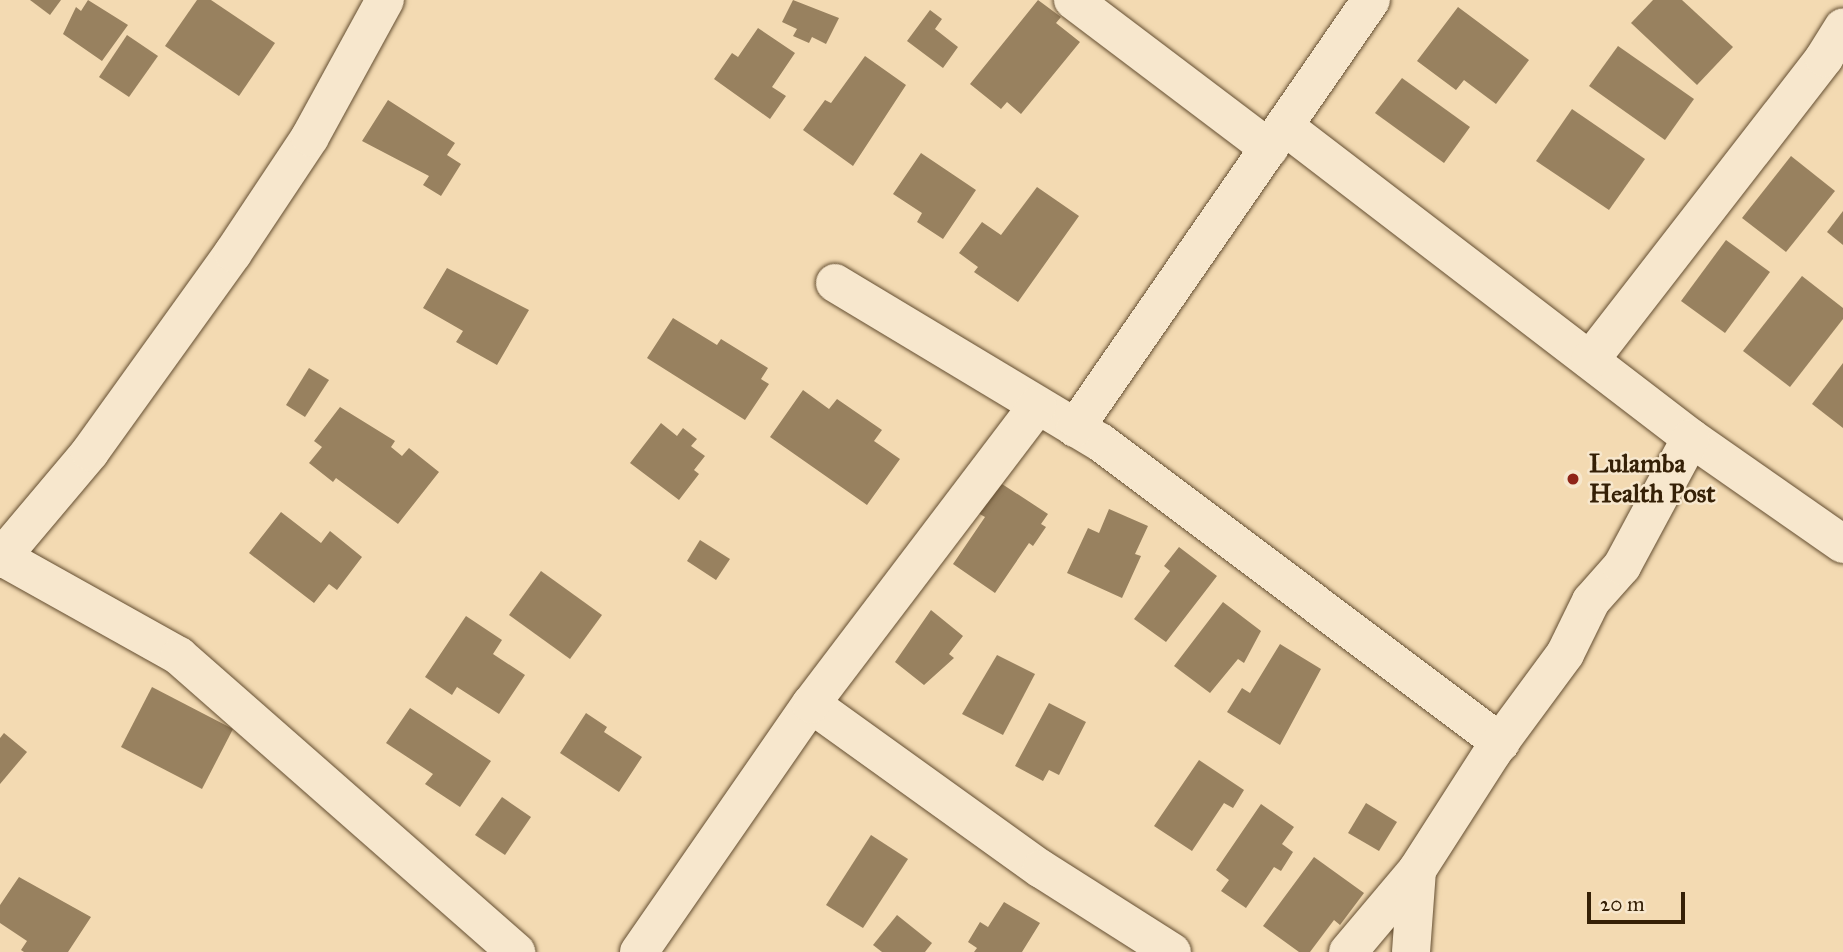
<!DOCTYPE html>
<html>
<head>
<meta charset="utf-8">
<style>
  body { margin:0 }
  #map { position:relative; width:1843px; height:952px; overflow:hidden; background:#f3dab2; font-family:"IM FELL Great Primer",serif }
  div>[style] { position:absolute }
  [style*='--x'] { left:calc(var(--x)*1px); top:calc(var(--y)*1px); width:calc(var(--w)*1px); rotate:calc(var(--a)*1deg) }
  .building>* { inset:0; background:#98815f }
  .roads { filter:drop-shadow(0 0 2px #644e31) drop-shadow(0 0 2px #644e31) }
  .minor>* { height:38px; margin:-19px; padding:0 19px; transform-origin:19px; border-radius:19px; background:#f7e7cd }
  .dots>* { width:19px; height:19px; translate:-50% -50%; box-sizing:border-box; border:4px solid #f7e7cd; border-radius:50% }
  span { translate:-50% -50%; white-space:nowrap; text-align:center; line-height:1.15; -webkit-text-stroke:5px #f7e7cd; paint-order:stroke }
  .poi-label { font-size:26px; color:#352006; font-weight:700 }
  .left { translate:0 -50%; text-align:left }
  .scale { position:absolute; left:1587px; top:892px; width:98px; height:32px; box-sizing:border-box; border:4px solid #352006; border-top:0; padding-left:9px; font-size:21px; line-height:24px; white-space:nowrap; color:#352006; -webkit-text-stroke:5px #f7e7cd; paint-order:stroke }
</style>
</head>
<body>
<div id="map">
  <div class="building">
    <i style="clip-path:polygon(30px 0,61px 0,50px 15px)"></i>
    <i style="clip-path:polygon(88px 0,128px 25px,102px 61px,63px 34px,76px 7px,81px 11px)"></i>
    <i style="clip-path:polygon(197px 0,211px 0,275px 43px,239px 96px,165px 46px)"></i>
    <i style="clip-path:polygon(793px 0,839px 18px,826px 44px,812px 37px,809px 43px,793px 36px,797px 29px,782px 22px)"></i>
    <i style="clip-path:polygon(1038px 0,1061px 17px,1056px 23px,1080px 42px,1021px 114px,1007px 102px,1001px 109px,970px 84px)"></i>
    <i style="clip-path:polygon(1653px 0,1682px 0,1733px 47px,1697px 85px,1631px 23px)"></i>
    <i style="clip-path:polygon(1458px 7px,1529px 60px,1496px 104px,1464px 80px,1456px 90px,1417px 61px)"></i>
    <i style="clip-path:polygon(930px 10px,942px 19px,935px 29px,958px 47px,943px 68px,907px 41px)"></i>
    <i style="clip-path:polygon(758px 28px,795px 53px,772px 87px,786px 96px,770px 119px,714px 79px,732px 53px,738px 57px)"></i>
    <i style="clip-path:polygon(127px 35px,158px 56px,129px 97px,99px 77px)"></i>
    <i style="clip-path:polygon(1618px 46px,1694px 99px,1665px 140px,1589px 86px)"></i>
    <i style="clip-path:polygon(865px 56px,906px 85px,853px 166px,803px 130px,825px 100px,831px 103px)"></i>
    <i style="clip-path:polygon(1402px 78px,1470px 127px,1444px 163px,1375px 113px)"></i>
    <i style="clip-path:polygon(388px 100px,455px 143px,447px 155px,461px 164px,441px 196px,423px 185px,429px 176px,362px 141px)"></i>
    <i style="clip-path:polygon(1572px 109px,1645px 159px,1609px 210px,1536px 161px)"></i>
    <i style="clip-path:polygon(921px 153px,976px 190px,943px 239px,917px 222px,922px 213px,893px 194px)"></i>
    <i style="clip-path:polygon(1791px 156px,1835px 191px,1786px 252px,1742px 218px)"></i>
    <i style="clip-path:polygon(1037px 187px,1079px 216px,1018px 302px,974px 272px,978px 267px,959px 253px,982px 222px,1001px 235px)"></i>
    <i style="clip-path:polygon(1843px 211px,1843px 245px,1827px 232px)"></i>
    <i style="clip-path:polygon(1726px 240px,1770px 272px,1725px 333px,1681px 301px)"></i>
    <i style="clip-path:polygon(447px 268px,529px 310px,497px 365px,456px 342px,463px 331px,423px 308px)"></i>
    <i style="clip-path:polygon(1802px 276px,1843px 308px,1843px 319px,1790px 387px,1743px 351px)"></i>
    <i style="clip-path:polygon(673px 318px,717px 345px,721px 339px,768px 368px,761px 379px,769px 384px,745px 420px,647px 358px)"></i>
    <i style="clip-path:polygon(1843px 363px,1843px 428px,1812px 404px)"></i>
    <i style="clip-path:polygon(309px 368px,329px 380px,305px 417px,286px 405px)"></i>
    <i style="clip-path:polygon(803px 390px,829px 409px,837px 399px,882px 430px,874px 441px,900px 459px,867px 505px,770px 437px)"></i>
    <i style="clip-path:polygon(340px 407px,395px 441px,391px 447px,402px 456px,409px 448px,439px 472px,398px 524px,336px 478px,333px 482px,309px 463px,322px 447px,314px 441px)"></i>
    <i style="clip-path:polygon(661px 423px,677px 436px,683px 428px,697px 439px,691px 446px,705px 456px,694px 470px,699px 474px,679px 500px,630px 463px)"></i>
    <i style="clip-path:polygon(999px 482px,1048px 514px,1041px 524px,1046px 527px,1033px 546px,1029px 543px,995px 593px,953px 564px,985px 517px,978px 513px)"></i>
    <i style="clip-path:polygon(1109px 509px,1148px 526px,1135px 554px,1141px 556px,1122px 598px,1067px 573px,1088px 528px,1099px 533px)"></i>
    <i style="clip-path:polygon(281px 512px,321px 543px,330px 531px,362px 557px,337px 590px,329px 584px,314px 603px,249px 553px)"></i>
    <i style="clip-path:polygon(700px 540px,730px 559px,716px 580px,687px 561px)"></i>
    <i style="clip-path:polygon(1179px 547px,1217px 576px,1166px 642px,1134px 619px,1170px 571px,1164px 566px)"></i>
    <i style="clip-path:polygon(541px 571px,602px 615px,570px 659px,509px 615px)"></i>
    <i style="clip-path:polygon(1223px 602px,1261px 631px,1244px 663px,1238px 659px,1210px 693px,1174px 666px)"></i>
    <i style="clip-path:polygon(931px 610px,963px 636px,949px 654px,954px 658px,924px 685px,895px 662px)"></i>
    <i style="clip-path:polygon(466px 616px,502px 640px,493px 654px,525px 675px,499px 714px,457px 687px,452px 695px,425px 677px)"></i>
    <i style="clip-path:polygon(1280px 644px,1321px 669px,1280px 745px,1227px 712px,1242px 688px,1250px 693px)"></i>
    <i style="clip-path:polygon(997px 655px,1035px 674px,1003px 735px,962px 714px)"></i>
    <i style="clip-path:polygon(152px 687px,233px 729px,202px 789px,121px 747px)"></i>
    <i style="clip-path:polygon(1049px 703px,1086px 722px,1059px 775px,1049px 770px,1043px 781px,1015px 766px)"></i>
    <i style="clip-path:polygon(410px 708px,491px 761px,460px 807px,425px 784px,433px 774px,386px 743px)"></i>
    <i style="clip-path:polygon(586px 713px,607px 727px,604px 732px,642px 757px,619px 792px,560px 753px)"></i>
    <i style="clip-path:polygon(4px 733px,27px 752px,0 784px,0 738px)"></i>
    <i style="clip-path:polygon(1199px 760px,1244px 790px,1233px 808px,1224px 803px,1192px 851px,1154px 826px)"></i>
    <i style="clip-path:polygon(502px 797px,531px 817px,505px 855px,475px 835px)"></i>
    <i style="clip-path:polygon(1366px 803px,1397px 822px,1379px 851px,1348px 833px)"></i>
    <i style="clip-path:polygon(1261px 804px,1294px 827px,1282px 844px,1293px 852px,1281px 871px,1274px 867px,1246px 908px,1221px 891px,1229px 880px,1216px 870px)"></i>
    <i style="clip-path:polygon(871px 835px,908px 859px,863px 928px,826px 905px)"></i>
    <i style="clip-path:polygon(1314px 857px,1364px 893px,1340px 925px,1334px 920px,1310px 952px,1299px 952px,1263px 926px)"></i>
    <i style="clip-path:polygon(19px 877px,91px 917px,68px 952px,24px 952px,21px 950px,27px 941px,0 923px,0 905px)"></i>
    <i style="clip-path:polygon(1004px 902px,1040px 923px,1022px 952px,974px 952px,977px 948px,968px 942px,980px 922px,988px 927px)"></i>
    <i style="clip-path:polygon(897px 915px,932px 943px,925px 952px,882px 952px,873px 945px)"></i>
  </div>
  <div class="roads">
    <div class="minor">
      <i style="--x:1073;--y:0;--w:246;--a:37.1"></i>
      <i style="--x:1284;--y:126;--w:513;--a:37.47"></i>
      <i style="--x:1691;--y:438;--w:185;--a:34.9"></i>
      <i style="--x:835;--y:283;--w:309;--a:31"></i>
      <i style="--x:1100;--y:442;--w:501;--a:36.89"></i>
      <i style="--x:1590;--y:360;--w:382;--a:-52.2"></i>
      <i style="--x:1824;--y:58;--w:36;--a:-58"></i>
      <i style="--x:1075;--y:428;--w:520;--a:-55.33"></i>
      <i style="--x:2;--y:557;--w:203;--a:29.2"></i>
      <i style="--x:179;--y:656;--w:449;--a:41.3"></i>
      <i style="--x:0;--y:559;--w:140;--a:-49.9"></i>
      <i style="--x:90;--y:452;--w:245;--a:-54.3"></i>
      <i style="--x:233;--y:253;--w:139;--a:-56.4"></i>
      <i style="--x:310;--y:137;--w:156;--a:-61.3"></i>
      <i style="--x:811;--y:704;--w:283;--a:35.7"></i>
      <i style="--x:1041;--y:869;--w:155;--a:32.4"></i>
      <i style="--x:639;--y:952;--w:302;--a:-55.3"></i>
      <i style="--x:811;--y:704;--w:374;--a:-52.8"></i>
      <i style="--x:1348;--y:952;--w:107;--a:-49.9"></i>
      <i style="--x:1417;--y:870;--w:139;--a:-57.3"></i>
      <i style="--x:1492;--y:753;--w:123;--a:-53.6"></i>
      <i style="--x:1565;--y:654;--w:59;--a:-63.9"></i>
      <i style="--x:1591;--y:601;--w:47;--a:-48.5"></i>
      <i style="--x:1622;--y:566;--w:145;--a:-61.7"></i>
      <i style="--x:1411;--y:952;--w:82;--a:-85.8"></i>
    </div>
  </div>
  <div class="dots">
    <i style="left:1573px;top:479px;background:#8f2418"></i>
  </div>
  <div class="poi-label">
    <span class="left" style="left:1589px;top:479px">Lulamba<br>Health Post</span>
  </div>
  <div class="scale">20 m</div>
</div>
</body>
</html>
